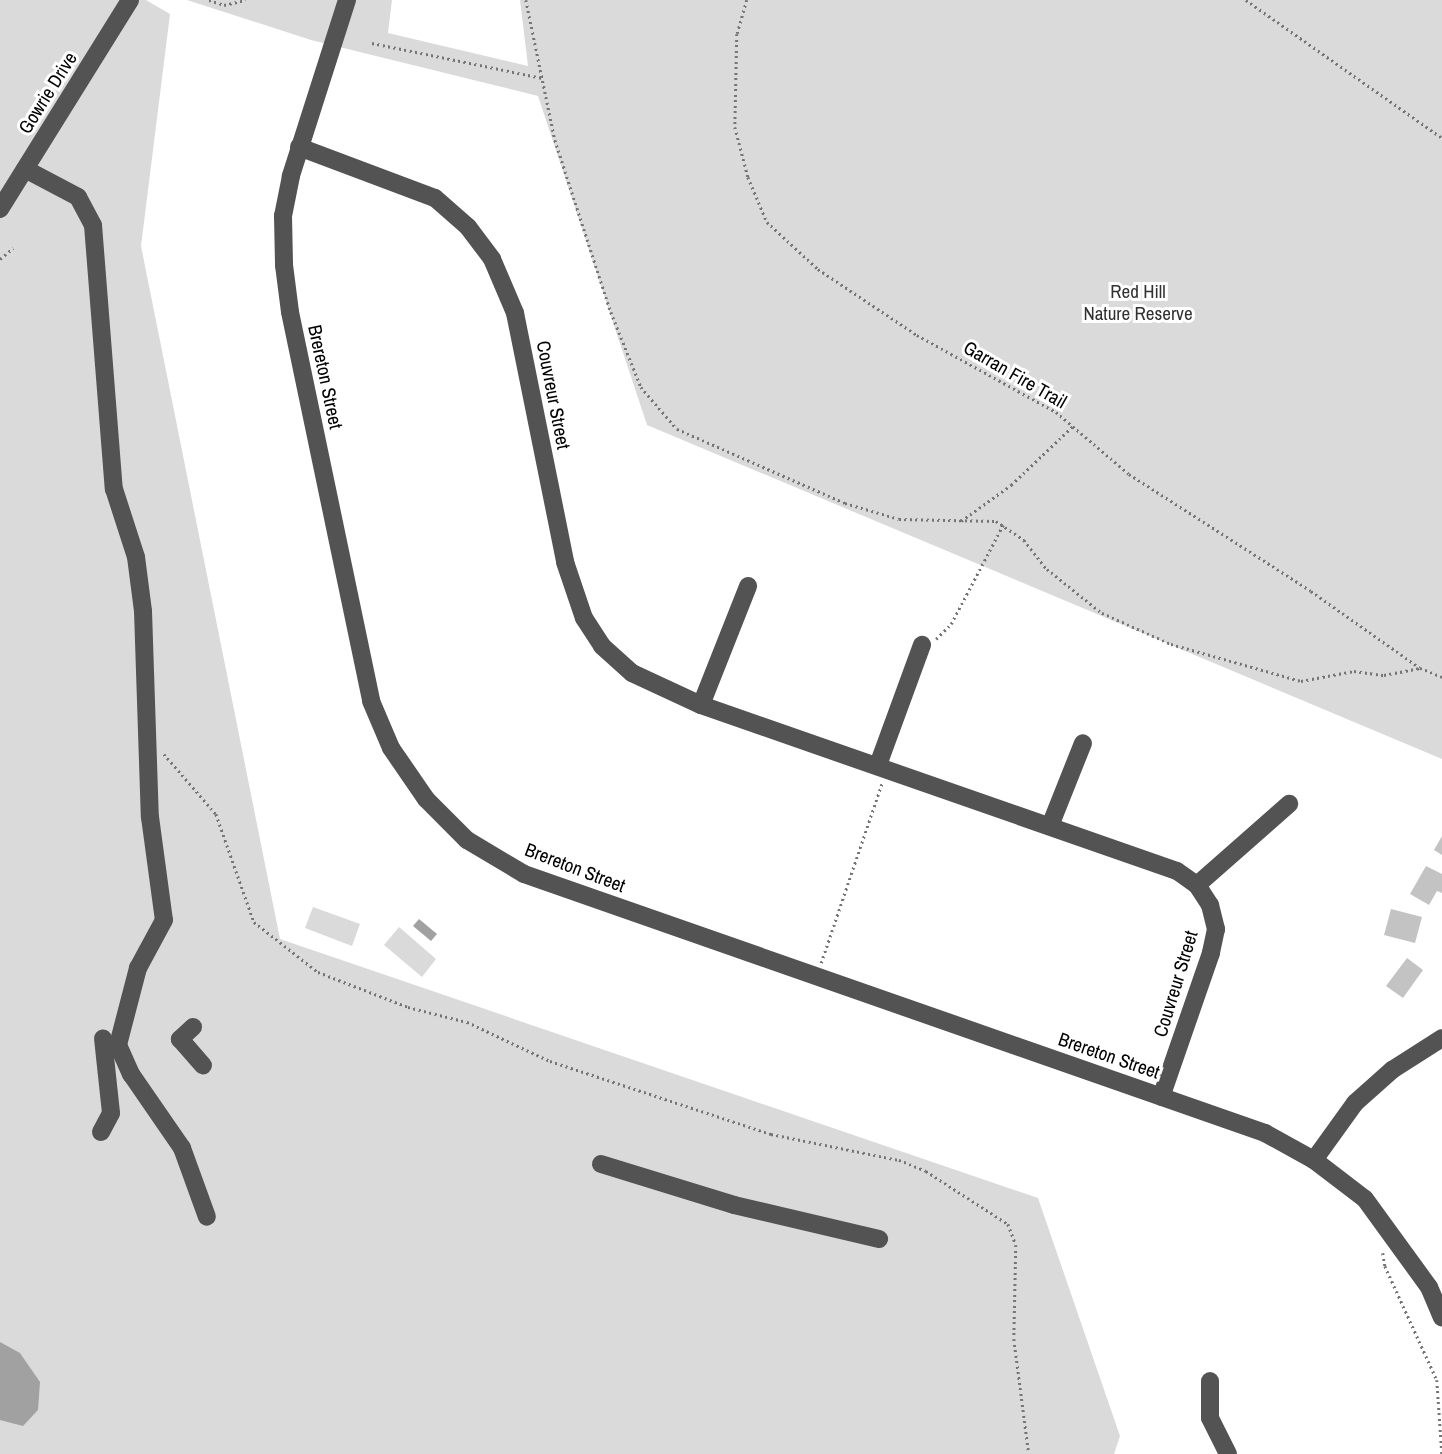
<!DOCTYPE html>
<html>
<head>
<meta charset="utf-8">
<style>
  body { margin:0 }
  #map { position:relative; width:1442px; height:1454px; overflow:hidden; background:#fff; font-family:"Archivo Narrow",sans-serif }
  div>[style] { position:absolute }
  [style*='--x'] { left:calc(var(--x)*1px); top:calc(var(--y)*1px); width:calc(var(--w)*1px); rotate:calc(var(--a)*1deg) }
  .green>* { inset:0; background:#dadada }
  .water>* { inset:0; background:#a1a1a1 }
  .building>* { inset:0; background:#c3c3c3 }
  .path>* { height:2.5px; margin-top:-1.25px; transform-origin:0; background:repeating-linear-gradient(90deg,#757575 0 2px,transparent 0 5.5px) }
  .minor>* { height:18px; margin:-9px; padding:0 9px; transform-origin:9px; border-radius:9px; background:#535353 }
  span { translate:-50% -50%; white-space:nowrap; text-align:center; line-height:1.15; -webkit-text-stroke:6px #fff; paint-order:stroke }
  .street-label { font-size:19px; color:#000 }
  .park-label { font-size:19px; color:#313131 }
</style>
</head>
<body>
<div id="map">
  <div class="green">
    <i style="clip-path:polygon(0 0,146px 0,170px 14px,141px 246px,280px 939px,1038px 1198px,1120px 1436px,1114px 1454px,0 1454px)"></i>
    <i style="clip-path:polygon(187px 0,392px 0,388px 33px,528px 66px,520px 0,1442px 0,1442px 759px,647px 425px,538px 96px,311px 40px)"></i>
    <i style="clip-path:polygon(313px 907px,360px 924px,352px 946px,305px 928px)"></i>
    <i style="clip-path:polygon(399px 927px,436px 959px,422px 977px,384px 945px)"></i>
  </div>
  <div class="water">
    <i style="clip-path:polygon(419px 919px,437px 934px,431px 941px,413px 926px)"></i>
    <i style="clip-path:polygon(0 1342px,20px 1353px,40px 1382px,38px 1410px,23px 1426px,0 1420px)"></i>
  </div>
  <div class="building">
    <i style="clip-path:polygon(1442px 836px,1442px 855px,1434px 850px)"></i>
    <i style="clip-path:polygon(1426px 866px,1442px 874px,1442px 893px,1437px 891px,1429px 905px,1410px 894px)"></i>
    <i style="clip-path:polygon(1391px 909px,1422px 917px,1415px 943px,1384px 935px)"></i>
    <i style="clip-path:polygon(1407px 958px,1423px 970px,1403px 998px,1386px 986px)"></i>
  </div>
  <div class="path">
    <i style="--x:209;--y:0;--w:16;--a:18"></i>
    <i style="--x:224;--y:5;--w:22;--a:-13"></i>
    <i style="--x:526;--y:0;--w:143;--a:78.3"></i>
    <i style="--x:555;--y:140;--w:181;--a:72"></i>
    <i style="--x:611;--y:312;--w:81;--a:68.2"></i>
    <i style="--x:641;--y:387;--w:55;--a:49.4"></i>
    <i style="--x:677;--y:429;--w:184;--a:23.8"></i>
    <i style="--x:845;--y:503;--w:56;--a:16.5"></i>
    <i style="--x:899;--y:519;--w:97;--a:1.2"></i>
    <i style="--x:996;--y:521;--w:34;--a:34"></i>
    <i style="--x:1024;--y:540;--w:37;--a:52"></i>
    <i style="--x:1047;--y:569;--w:70;--a:38.7"></i>
    <i style="--x:1102;--y:613;--w:76;--a:24.2"></i>
    <i style="--x:1171;--y:644;--w:135;--a:15.9"></i>
    <i style="--x:1301;--y:681;--w:54;--a:-10.7"></i>
    <i style="--x:1354;--y:671;--w:30;--a:8"></i>
    <i style="--x:1384;--y:675;--w:37;--a:-11"></i>
    <i style="--x:747;--y:0;--w:35;--a:106"></i>
    <i style="--x:737;--y:34;--w:93;--a:91.2"></i>
    <i style="--x:735;--y:127;--w:52;--a:75.4"></i>
    <i style="--x:748;--y:177;--w:49;--a:67.1"></i>
    <i style="--x:767;--y:222;--w:69;--a:42.7"></i>
    <i style="--x:818;--y:269;--w:119;--a:33.7"></i>
    <i style="--x:917;--y:335;--w:159;--a:29"></i>
    <i style="--x:1056;--y:412;--w:96;--a:40.3"></i>
    <i style="--x:1129;--y:474;--w:216;--a:32.7"></i>
    <i style="--x:1311;--y:591;--w:133;--a:35.2"></i>
    <i style="--x:1420;--y:668;--w:24;--a:22"></i>
    <i style="--x:1246;--y:0;--w:240;--a:35.1"></i>
    <i style="--x:372;--y:43;--w:174;--a:11.6"></i>
    <i style="--x:0;--y:259;--w:17;--a:-40"></i>
    <i style="--x:961;--y:521;--w:62;--a:-35.8"></i>
    <i style="--x:1011;--y:485;--w:86;--a:-43.6"></i>
    <i style="--x:936;--y:639;--w:21;--a:-45"></i>
    <i style="--x:951;--y:624;--w:112;--a:-62.3"></i>
    <i style="--x:164;--y:754;--w:79;--a:49.1"></i>
    <i style="--x:216;--y:814;--w:114;--a:70.6"></i>
    <i style="--x:254;--y:922;--w:81;--a:38"></i>
    <i style="--x:318;--y:972;--w:97;--a:21.3"></i>
    <i style="--x:408;--y:1007;--w:61;--a:14.3"></i>
    <i style="--x:467;--y:1022;--w:92;--a:25.2"></i>
    <i style="--x:550;--y:1061;--w:233;--a:18.3"></i>
    <i style="--x:771;--y:1134;--w:131;--a:11.5"></i>
    <i style="--x:899;--y:1160;--w:29;--a:22"></i>
    <i style="--x:926;--y:1171;--w:98;--a:32.9"></i>
    <i style="--x:1008;--y:1224;--w:22;--a:69"></i>
    <i style="--x:1016;--y:1245;--w:94;--a:91.2"></i>
    <i style="--x:1014;--y:1339;--w:116;--a:82.6"></i>
    <i style="--x:821;--y:963;--w:190;--a:-71.3"></i>
    <i style="--x:1383;--y:1253;--w:13;--a:81"></i>
    <i style="--x:1385;--y:1266;--w:125;--a:65.5"></i>
    <i style="--x:1437;--y:1380;--w:74;--a:86.1"></i>
  </div>
  <div class="minor">
    <i style="--x:347;--y:0;--w:185;--a:107.7"></i>
    <i style="--x:291;--y:176;--w:41;--a:101.3"></i>
    <i style="--x:283;--y:216;--w:49;--a:88.8"></i>
    <i style="--x:284;--y:265;--w:47;--a:82.7"></i>
    <i style="--x:290;--y:312;--w:397;--a:78.2"></i>
    <i style="--x:371;--y:701;--w:51;--a:66.9"></i>
    <i style="--x:391;--y:748;--w:62;--a:55.5"></i>
    <i style="--x:426;--y:799;--w:58;--a:45"></i>
    <i style="--x:467;--y:840;--w:66;--a:30.8"></i>
    <i style="--x:524;--y:874;--w:785;--a:19.27"></i>
    <i style="--x:1265;--y:1133;--w:56;--a:28.9"></i>
    <i style="--x:1314;--y:1160;--w:64;--a:37.4"></i>
    <i style="--x:1365;--y:1199;--w:109;--a:54"></i>
    <i style="--x:1429;--y:1287;--w:33;--a:67"></i>
    <i style="--x:299;--y:147;--w:145;--a:20.6"></i>
    <i style="--x:435;--y:198;--w:44;--a:41.3"></i>
    <i style="--x:468;--y:227;--w:40;--a:53"></i>
    <i style="--x:492;--y:259;--w:59;--a:66.9"></i>
    <i style="--x:515;--y:313;--w:254;--a:78.6"></i>
    <i style="--x:565;--y:562;--w:59;--a:71.3"></i>
    <i style="--x:584;--y:618;--w:33;--a:57"></i>
    <i style="--x:602;--y:646;--w:40;--a:42"></i>
    <i style="--x:632;--y:673;--w:76;--a:24.9"></i>
    <i style="--x:701;--y:705;--w:504;--a:19.23"></i>
    <i style="--x:1177;--y:871;--w:24;--a:35"></i>
    <i style="--x:1197;--y:885;--w:24;--a:57"></i>
    <i style="--x:1210;--y:905;--w:25;--a:76"></i>
    <i style="--x:1216;--y:929;--w:25;--a:102"></i>
    <i style="--x:1211;--y:953;--w:152;--a:109.1"></i>
    <i style="--x:25;--y:169;--w:60;--a:27.8"></i>
    <i style="--x:78;--y:197;--w:32;--a:62"></i>
    <i style="--x:93;--y:225;--w:265;--a:85.5"></i>
    <i style="--x:114;--y:489;--w:71;--a:72.1"></i>
    <i style="--x:136;--y:557;--w:54;--a:82.6"></i>
    <i style="--x:143;--y:611;--w:206;--a:88.1"></i>
    <i style="--x:150;--y:817;--w:104;--a:82.3"></i>
    <i style="--x:164;--y:920;--w:55;--a:118.4"></i>
    <i style="--x:138;--y:968;--w:80;--a:104.6"></i>
    <i style="--x:118;--y:1045;--w:32;--a:66"></i>
    <i style="--x:131;--y:1074;--w:90;--a:55.4"></i>
    <i style="--x:182;--y:1148;--w:73;--a:70.1"></i>
    <i style="--x:0;--y:209;--w:246;--a:-58.1"></i>
    <i style="--x:701;--y:705;--w:128;--a:-68.4"></i>
    <i style="--x:878;--y:765;--w:128;--a:-69.9"></i>
    <i style="--x:1050;--y:826;--w:89;--a:-68.3"></i>
    <i style="--x:1197;--y:885;--w:123;--a:-41.4"></i>
    <i style="--x:193;--y:1027;--w:18;--a:137"></i>
    <i style="--x:180;--y:1039;--w:35;--a:49"></i>
    <i style="--x:101;--y:1132;--w:21;--a:-62"></i>
    <i style="--x:111;--y:1113;--w:75;--a:-96.1"></i>
    <i style="--x:1314;--y:1160;--w:70;--a:-54.3"></i>
    <i style="--x:1355;--y:1103;--w:50;--a:-41.7"></i>
    <i style="--x:1392;--y:1070;--w:59;--a:-32.6"></i>
    <i style="--x:601;--y:1164;--w:139;--a:17.1"></i>
    <i style="--x:734;--y:1205;--w:149;--a:13.2"></i>
    <i style="--x:1210;--y:1381;--w:37;--a:90"></i>
    <i style="--x:1210;--y:1418;--w:40;--a:63.4"></i>
  </div>
  <div class="street-label">
    <span style="left:48px;top:93px;rotate:-58deg">Gowrie Drive</span>
    <span style="left:1015px;top:375px;rotate:30deg">Garran Fire Trail</span>
    <span style="left:325px;top:377px;rotate:78deg">Brereton Street</span>
    <span style="left:553px;top:395px;rotate:79deg">Couvreur Street</span>
    <span style="left:575px;top:868px;rotate:21deg">Brereton Street</span>
    <span style="left:1176px;top:984px;rotate:-73deg">Couvreur Street</span>
    <span style="left:1109px;top:1056px;rotate:19deg">Brereton Street</span>
  </div>
  <div class="park-label">
    <span style="left:1138px;top:303px">Red Hill<br>Nature Reserve</span>
  </div>
</div>
</body>
</html>
